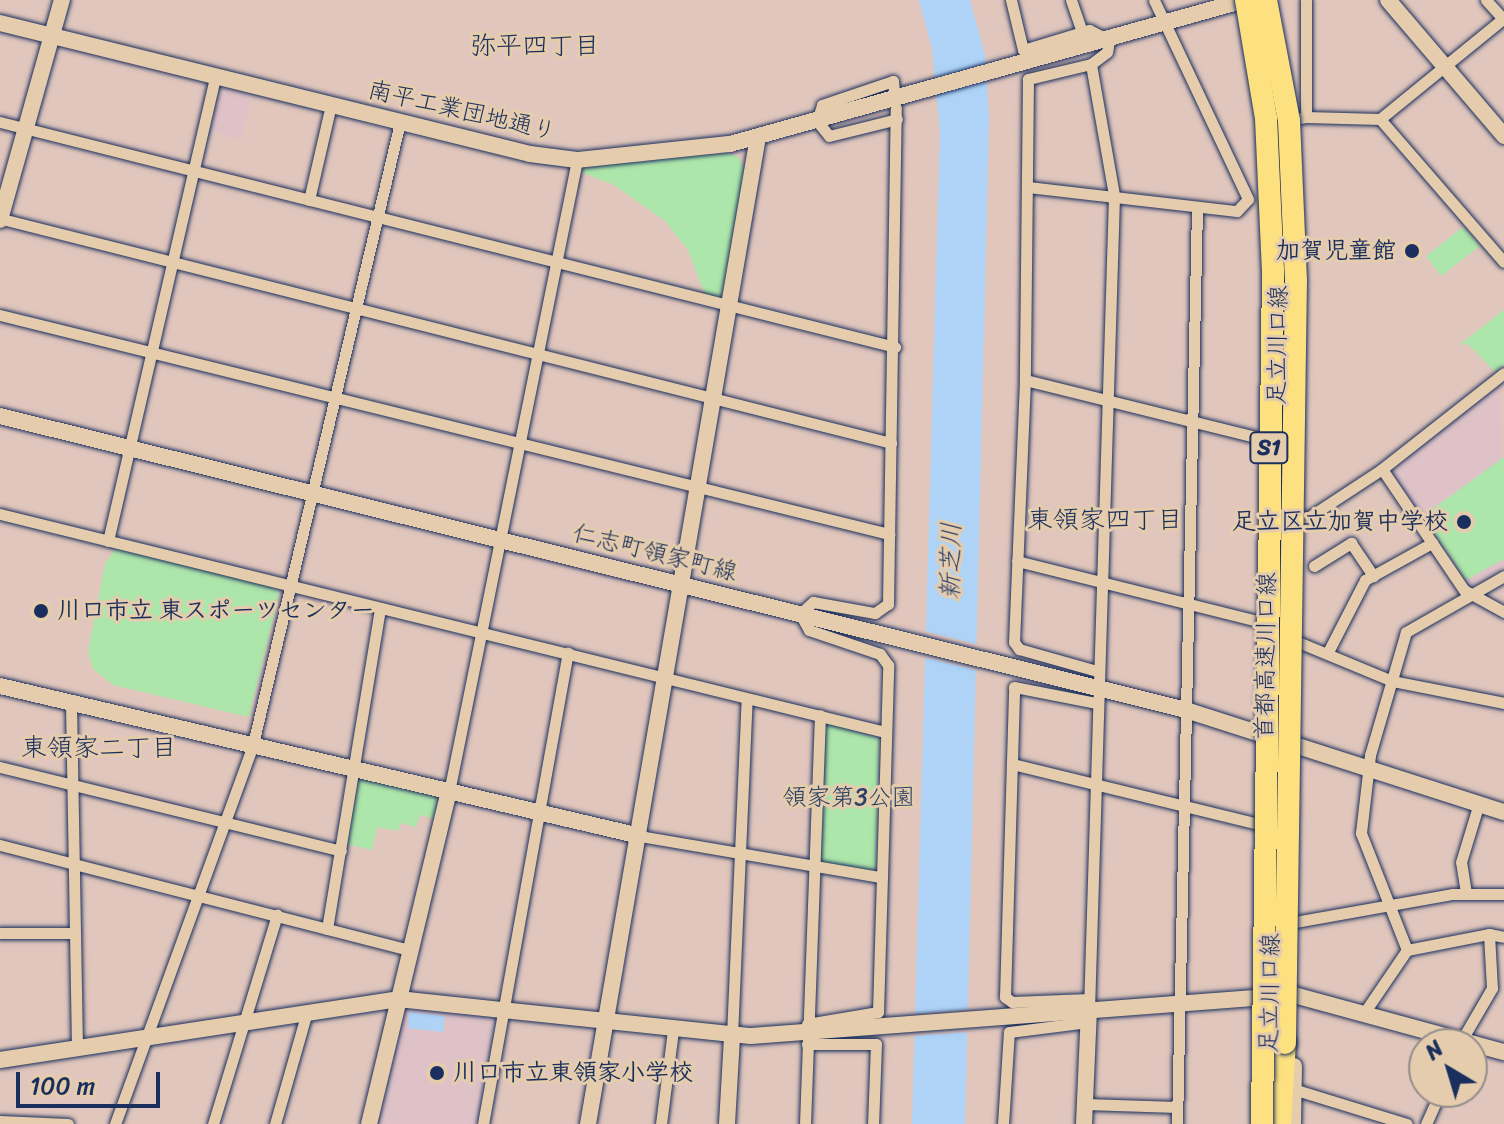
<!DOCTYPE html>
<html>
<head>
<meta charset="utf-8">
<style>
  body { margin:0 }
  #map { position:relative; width:1504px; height:1124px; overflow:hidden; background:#e0c6bc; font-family:Sriracha,"Klee One",sans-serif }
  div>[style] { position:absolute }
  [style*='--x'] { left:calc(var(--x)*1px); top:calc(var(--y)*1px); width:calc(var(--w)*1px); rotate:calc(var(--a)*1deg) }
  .built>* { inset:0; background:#dec2c7 }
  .green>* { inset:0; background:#ade6aa }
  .water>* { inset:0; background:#aed3f7 }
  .pier>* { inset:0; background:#e0c6bc }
  .roads { filter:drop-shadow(0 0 2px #1b2f5e) drop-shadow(0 0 2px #1b2f5e) }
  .street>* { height:11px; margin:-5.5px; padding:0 5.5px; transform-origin:5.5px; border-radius:5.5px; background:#e4ccac }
  .secondary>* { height:16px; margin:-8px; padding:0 8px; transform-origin:8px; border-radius:8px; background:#e4ccac }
  .highway>* { height:22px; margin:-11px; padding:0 11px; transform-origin:11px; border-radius:11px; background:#fde080 }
  .bridges { filter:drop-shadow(0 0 2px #1b2f5e) drop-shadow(0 0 2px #1b2f5e) }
  .highway-bridge>* { height:22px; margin:-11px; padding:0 11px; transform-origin:11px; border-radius:11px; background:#fde080 }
  .dots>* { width:22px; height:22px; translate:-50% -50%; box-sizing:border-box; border:4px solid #e4ccac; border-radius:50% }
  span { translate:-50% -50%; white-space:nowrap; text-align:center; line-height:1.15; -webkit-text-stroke:6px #e4ccac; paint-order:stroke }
  .shield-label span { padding:2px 6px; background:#e4ccac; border:2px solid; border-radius:6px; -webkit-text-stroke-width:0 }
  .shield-label { font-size:22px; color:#1b2f5e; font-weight:700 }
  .street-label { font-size:24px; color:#1b2f5e }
  .poi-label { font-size:24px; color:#1b2f5e; font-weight:700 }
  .right { translate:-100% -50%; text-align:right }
  .left { translate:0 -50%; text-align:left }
  .park-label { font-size:24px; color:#2a4166 }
  .neighbourhood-label { font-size:26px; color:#1b2f5e }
  .water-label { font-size:26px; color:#2a3f6d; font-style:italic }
  .north { position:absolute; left:1408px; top:1028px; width:80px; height:80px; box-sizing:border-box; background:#e4ccac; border:2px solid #948d8d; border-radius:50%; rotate:322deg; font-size:22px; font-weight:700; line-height:32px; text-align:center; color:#1b2f5e }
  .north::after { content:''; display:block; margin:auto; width:28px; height:36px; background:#1b2f5e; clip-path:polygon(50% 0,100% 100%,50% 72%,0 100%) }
  .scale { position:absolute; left:16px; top:1072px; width:144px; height:36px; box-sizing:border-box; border:4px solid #1b2f5e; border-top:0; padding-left:10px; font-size:24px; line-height:28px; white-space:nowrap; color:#1b2f5e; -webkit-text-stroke:6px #e4ccac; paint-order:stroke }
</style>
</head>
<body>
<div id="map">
  <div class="built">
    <i style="clip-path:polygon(222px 90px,251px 96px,241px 139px,208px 131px)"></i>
    <i style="clip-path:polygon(1500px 385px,1504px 568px,1469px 588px,1393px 476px,1395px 468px)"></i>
    <i style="clip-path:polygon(409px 1006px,492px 1016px,496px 1021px,478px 1124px,374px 1124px,403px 1009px)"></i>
  </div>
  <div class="green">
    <i style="clip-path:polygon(726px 153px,737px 156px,745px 168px,721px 299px,705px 295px,688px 250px,665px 221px,614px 185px,581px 172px,582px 166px)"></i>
    <i style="clip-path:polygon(1463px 227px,1480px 246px,1441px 276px,1426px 256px)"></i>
    <i style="clip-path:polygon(1504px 310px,1504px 365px,1495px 372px,1468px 344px,1459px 345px)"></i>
    <i style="clip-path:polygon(1504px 457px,1504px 559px,1466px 580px,1423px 516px)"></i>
    <i style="clip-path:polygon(116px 548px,274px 586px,279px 594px,249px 717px,113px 685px,93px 669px,88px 652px,105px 564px)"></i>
    <i style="clip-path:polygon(829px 723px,879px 738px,876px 868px,871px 872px,823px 864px,819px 858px,823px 726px)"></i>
    <i style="clip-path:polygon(363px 777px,437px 794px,436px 819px,420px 815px,416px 827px,401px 823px,398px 831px,377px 827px,372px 850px,346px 844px,356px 782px)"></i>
  </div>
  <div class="water">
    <i style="clip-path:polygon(919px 0,970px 0,985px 55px,989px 118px,965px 1124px,912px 1124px,940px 130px,932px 49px)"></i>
    <i style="clip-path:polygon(409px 1012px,445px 1016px,443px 1032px,408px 1028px)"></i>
  </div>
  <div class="pier">
    <i style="clip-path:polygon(920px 630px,980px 645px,979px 671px,919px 656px)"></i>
    <i style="clip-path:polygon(972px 1009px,971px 1032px,910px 1036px,911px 1014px)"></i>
  </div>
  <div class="roads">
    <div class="street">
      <i style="--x:1011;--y:0;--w:51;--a:76.5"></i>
      <i style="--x:1023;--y:50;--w:69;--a:-16.9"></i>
      <i style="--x:1089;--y:30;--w:22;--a:27"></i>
      <i style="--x:1109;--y:40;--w:12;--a:99"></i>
      <i style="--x:1107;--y:52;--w:20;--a:143"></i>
      <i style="--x:1091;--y:64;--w:65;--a:166.6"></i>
      <i style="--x:1028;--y:79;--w:301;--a:90.6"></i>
      <i style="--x:1025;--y:380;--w:262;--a:92.4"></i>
      <i style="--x:1014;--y:642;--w:9;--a:54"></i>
      <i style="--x:1019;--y:649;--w:81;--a:15.8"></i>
      <i style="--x:1071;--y:0;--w:34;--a:71"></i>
      <i style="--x:1486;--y:0;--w:27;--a:48"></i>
      <i style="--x:894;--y:91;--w:10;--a:-96"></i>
      <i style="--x:893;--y:81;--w:75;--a:161.3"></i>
      <i style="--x:822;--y:105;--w:17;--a:107"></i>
      <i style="--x:817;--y:121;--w:19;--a:51"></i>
      <i style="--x:829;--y:136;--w:70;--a:-14"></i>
      <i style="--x:1306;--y:117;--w:74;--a:1.5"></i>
      <i style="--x:1380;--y:119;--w:160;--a:-39.2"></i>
      <i style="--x:1300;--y:118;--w:6;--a:-9"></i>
      <i style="--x:1306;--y:117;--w:117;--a:-90"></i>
      <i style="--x:1380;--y:119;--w:189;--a:49.1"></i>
      <i style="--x:0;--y:122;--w:923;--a:14.11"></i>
      <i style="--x:1028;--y:187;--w:210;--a:6.6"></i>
      <i style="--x:1237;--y:211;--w:16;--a:-47"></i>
      <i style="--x:1248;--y:199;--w:220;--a:-115.3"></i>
      <i style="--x:309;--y:200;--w:98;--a:-77"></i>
      <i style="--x:2;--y:219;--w:917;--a:14.14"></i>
      <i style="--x:0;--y:315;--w:916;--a:13.84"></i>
      <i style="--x:1025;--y:380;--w:245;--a:13.9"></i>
      <i style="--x:1382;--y:469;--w:146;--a:55.9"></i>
      <i style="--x:1464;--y:590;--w:46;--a:28.8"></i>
      <i style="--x:0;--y:514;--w:911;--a:13.84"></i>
      <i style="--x:1300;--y:517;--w:9;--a:0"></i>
      <i style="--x:1309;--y:517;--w:87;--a:-33.3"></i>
      <i style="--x:1382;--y:469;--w:155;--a:-38.2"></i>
      <i style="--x:108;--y:541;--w:477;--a:-77"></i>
      <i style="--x:1017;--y:561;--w:252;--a:14"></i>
      <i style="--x:1314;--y:566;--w:44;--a:-31.9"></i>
      <i style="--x:1351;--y:543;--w:40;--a:56"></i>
      <i style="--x:1298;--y:642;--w:102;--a:22.5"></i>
      <i style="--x:1392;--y:681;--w:114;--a:11.1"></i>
      <i style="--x:1328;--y:652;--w:81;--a:-62.8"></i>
      <i style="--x:1365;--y:580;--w:77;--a:-28.9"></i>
      <i style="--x:71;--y:703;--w:345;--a:89"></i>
      <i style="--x:1012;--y:764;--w:254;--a:13.7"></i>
      <i style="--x:0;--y:767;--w:351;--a:13.8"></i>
      <i style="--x:449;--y:792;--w:645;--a:-78.55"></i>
      <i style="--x:640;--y:836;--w:243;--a:9.7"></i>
      <i style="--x:0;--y:845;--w:423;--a:14.4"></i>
      <i style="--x:1466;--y:893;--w:31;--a:-99"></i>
      <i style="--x:1461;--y:862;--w:62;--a:-73"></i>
      <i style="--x:1295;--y:922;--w:159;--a:-10.1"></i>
      <i style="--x:1452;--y:894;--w:52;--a:0"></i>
      <i style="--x:327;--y:929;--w:325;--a:-80.6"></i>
      <i style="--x:0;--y:933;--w:73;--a:0"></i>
      <i style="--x:1407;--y:950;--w:84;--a:-11"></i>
      <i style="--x:1489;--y:934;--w:15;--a:11"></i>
      <i style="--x:1089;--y:999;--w:77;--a:177.8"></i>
      <i style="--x:1012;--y:1002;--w:9;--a:-144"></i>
      <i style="--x:1005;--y:997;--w:310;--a:-88.3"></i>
      <i style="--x:1014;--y:687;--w:84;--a:11"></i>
      <i style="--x:1089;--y:1010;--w:815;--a:-88.24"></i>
      <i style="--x:1114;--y:195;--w:133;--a:-100"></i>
      <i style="--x:1364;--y:1013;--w:76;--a:-55.7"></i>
      <i style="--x:1407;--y:950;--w:126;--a:-111.5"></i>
      <i style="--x:1361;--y:833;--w:79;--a:-83.4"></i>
      <i style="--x:1370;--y:755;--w:128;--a:-73.7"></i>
      <i style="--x:1406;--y:632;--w:113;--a:-29.7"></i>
      <i style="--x:807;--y:1024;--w:72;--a:-9.6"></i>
      <i style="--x:878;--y:1012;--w:347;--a:-88.3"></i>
      <i style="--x:888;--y:665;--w:14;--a:-126"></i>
      <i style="--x:880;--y:654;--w:75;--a:-161.3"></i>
      <i style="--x:809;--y:630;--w:18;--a:-119"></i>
      <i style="--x:800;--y:614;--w:18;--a:-43"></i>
      <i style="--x:813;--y:602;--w:63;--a:10.1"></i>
      <i style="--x:875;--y:613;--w:16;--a:-35"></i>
      <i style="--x:888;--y:604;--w:496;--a:-89.1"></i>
      <i style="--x:732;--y:1036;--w:337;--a:-87.5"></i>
      <i style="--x:1460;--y:1043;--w:64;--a:-59.8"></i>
      <i style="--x:1492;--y:988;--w:54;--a:-93.2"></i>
      <i style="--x:807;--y:1044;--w:69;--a:0"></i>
      <i style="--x:876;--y:1044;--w:80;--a:92.1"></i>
      <i style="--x:1293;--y:1089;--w:119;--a:17.1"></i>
      <i style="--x:1085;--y:1104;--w:92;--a:1.9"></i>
      <i style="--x:0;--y:1121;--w:68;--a:2.5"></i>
      <i style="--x:115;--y:1124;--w:404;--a:-70"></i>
      <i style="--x:253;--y:744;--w:639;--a:-76.7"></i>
      <i style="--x:213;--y:1124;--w:219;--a:-73"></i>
      <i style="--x:275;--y:1124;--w:116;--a:-74.1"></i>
      <i style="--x:483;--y:1124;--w:479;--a:-79.8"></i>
      <i style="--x:661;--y:1124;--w:95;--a:-82.7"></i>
      <i style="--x:805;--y:1124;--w:409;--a:-87.9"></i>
      <i style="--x:1003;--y:1124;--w:92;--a:-86.3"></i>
      <i style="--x:1009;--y:1032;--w:80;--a:-7.2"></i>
      <i style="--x:1177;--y:1124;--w:917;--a:-88.75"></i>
      <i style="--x:1426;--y:1124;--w:35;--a:-66"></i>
    </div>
    <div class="secondary">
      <i style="--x:1388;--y:0;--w:179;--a:49.5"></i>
      <i style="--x:0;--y:23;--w:546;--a:13.88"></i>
      <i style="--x:530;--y:154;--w:47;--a:7.3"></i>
      <i style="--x:577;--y:160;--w:154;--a:-6"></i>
      <i style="--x:730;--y:144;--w:535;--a:-15.62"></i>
      <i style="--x:0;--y:220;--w:229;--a:-74.3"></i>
      <i style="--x:0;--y:416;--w:1222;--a:13.92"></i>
      <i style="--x:1186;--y:710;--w:334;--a:17.8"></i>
      <i style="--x:0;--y:686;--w:657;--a:13.19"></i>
      <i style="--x:0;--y:1060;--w:403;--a:-8.7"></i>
      <i style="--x:398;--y:999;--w:355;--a:6"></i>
      <i style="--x:751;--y:1036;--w:545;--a:-4.32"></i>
      <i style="--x:1294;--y:995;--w:218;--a:15.2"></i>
      <i style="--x:369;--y:1124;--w:342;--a:-76.5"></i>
      <i style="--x:588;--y:1124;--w:1002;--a:-80.23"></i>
      <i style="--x:727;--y:1124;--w:88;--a:-86.7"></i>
      <i style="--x:1084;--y:1124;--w:114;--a:-87.5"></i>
      <i style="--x:1293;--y:1124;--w:58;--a:-89"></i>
    </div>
    <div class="highway">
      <i style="--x:1280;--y:1124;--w:81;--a:-86.5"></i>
    </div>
  </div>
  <div class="bridges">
    <div class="highway-bridge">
      <i style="--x:1246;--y:0;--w:120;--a:80.4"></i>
      <i style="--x:1266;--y:118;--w:152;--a:87.4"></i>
      <i style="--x:1273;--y:270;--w:854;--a:90.74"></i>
      <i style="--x:1266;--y:0;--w:123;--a:79.2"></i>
      <i style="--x:1289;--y:121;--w:159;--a:87.5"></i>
      <i style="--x:1296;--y:280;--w:763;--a:90.83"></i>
    </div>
  </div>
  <div class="dots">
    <i style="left:1412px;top:251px;background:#1b2f5e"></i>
    <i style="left:1464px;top:522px;background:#1b2f5e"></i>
    <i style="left:41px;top:611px;background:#1b2f5e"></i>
    <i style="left:437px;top:1073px;background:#1b2f5e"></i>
  </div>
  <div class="shield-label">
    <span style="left:1269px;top:448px">S1</span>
  </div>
  <div class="street-label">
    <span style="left:462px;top:111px;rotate:13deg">南平工業団地通り</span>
    <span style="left:1278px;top:345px;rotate:-89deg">足立川口線</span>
    <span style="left:655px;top:553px;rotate:14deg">仁志町領家町線</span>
    <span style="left:1266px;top:656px;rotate:-89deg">首都高速川口線</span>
    <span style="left:1270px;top:993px;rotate:-89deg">足立川口線</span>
  </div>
  <div class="poi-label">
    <span class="right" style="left:1396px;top:251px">加賀児童館</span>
    <span class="right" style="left:1448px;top:522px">足立区立加賀中学校</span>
    <span class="left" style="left:57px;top:611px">川口市立 東スポーツセンター</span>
    <span class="left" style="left:453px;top:1073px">川口市立東領家小学校</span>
  </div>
  <div class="park-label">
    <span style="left:849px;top:798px">領家第3公園</span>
  </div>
  <div class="neighbourhood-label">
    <span style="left:535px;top:46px">弥平四丁目</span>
    <span style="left:1105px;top:520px">東領家四丁目</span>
    <span style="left:99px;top:748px">東領家二丁目</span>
  </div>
  <div class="water-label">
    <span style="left:951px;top:561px;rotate:-89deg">新芝川</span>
  </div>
  <div class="north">N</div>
  <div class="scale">100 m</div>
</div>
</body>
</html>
